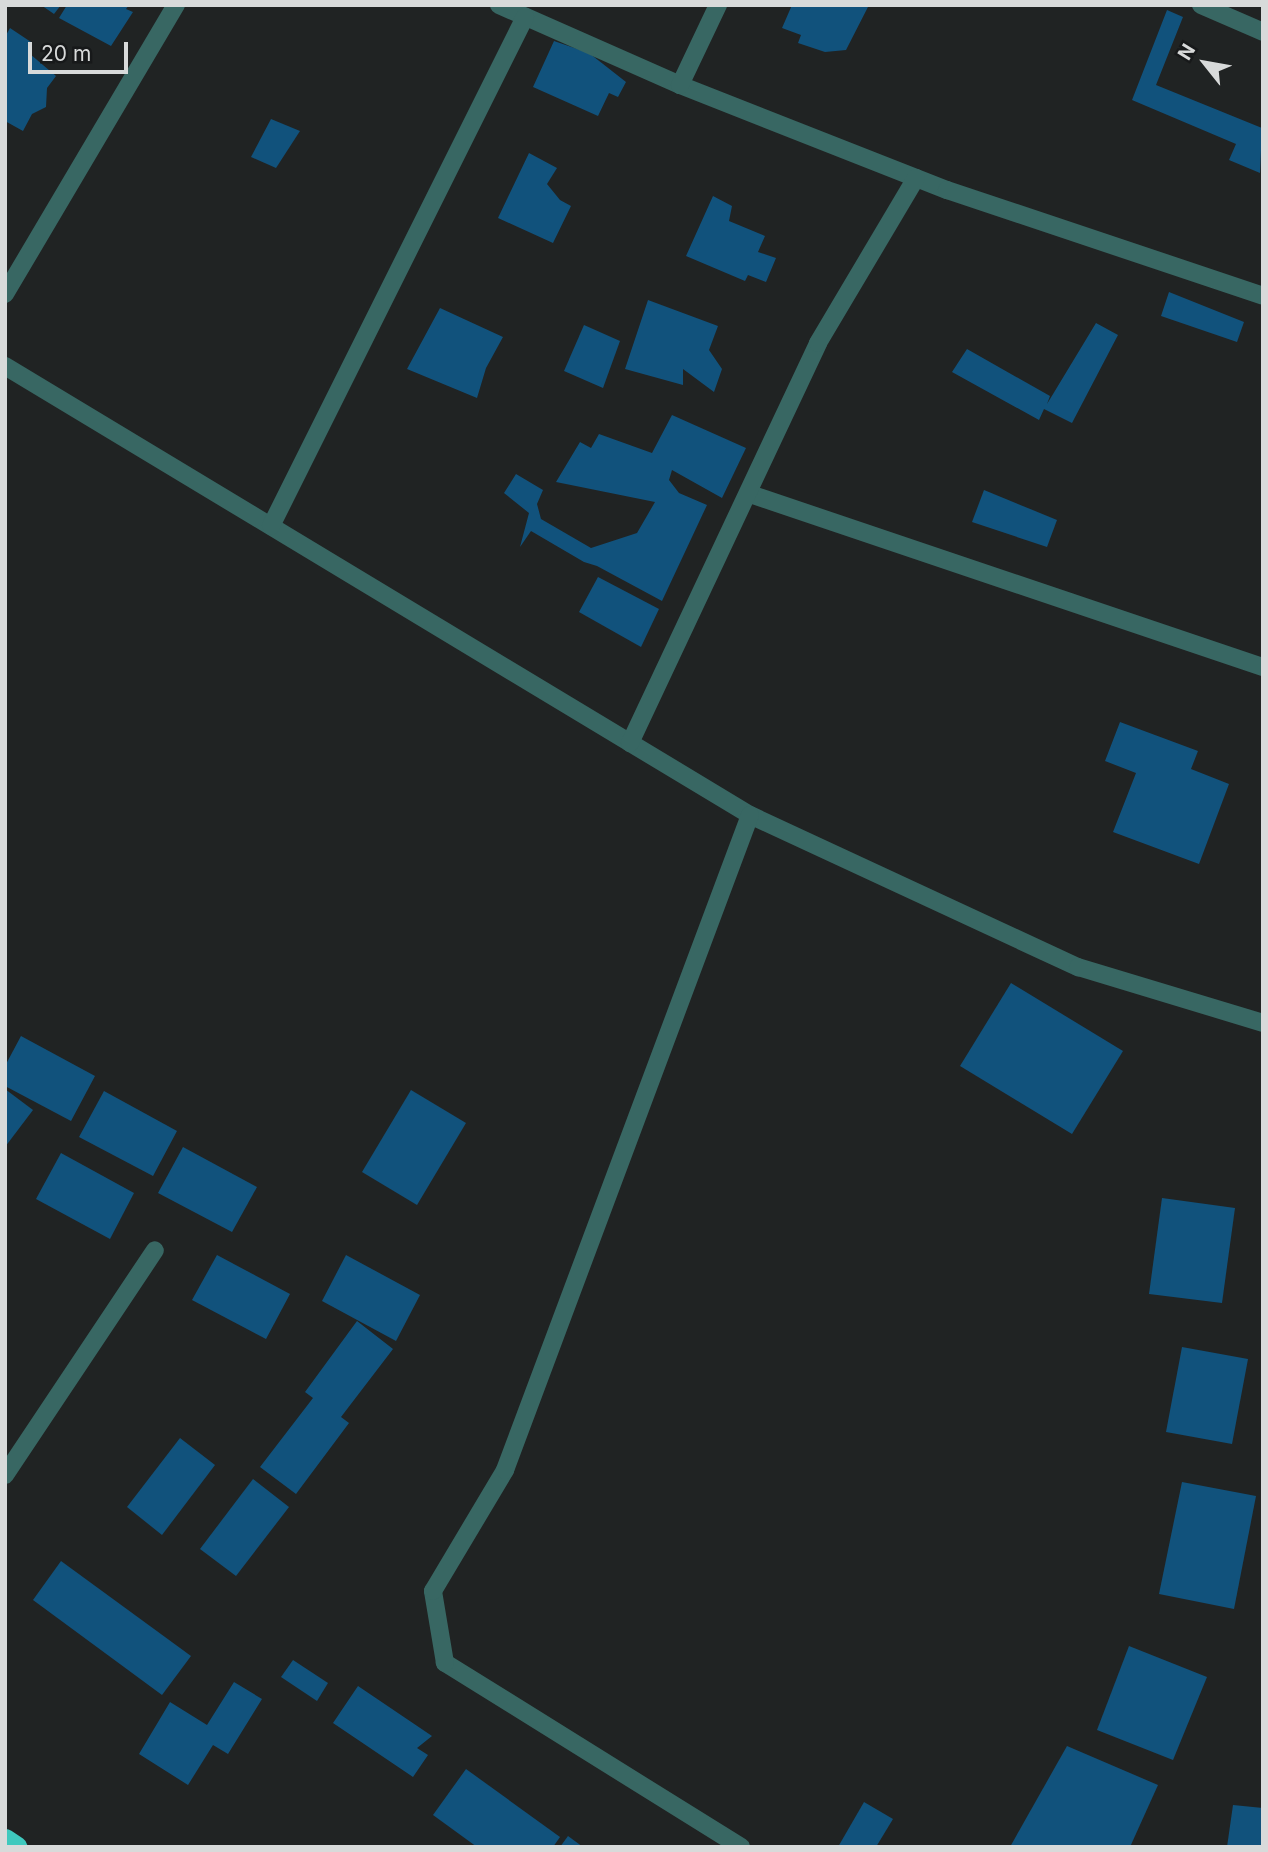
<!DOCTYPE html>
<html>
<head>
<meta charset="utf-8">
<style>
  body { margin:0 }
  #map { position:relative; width:1268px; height:1852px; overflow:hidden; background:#202323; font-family:Inter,sans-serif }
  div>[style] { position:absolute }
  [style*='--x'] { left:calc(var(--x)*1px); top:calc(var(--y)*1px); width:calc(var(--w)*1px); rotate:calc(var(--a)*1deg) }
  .building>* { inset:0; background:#11527c }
  .minor>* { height:18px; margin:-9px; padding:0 9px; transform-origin:9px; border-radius:9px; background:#386763 }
  .highway>* { height:21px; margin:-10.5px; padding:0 10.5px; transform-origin:10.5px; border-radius:10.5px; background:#3fc9be }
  span { translate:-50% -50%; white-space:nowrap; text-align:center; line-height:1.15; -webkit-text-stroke:5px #17191a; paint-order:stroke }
  .frame { position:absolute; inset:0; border:7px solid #d8dada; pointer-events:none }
  .north { position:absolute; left:1170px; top:28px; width:70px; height:70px; -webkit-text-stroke:5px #17191a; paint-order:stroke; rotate:301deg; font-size:19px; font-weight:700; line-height:28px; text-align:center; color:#d8dada }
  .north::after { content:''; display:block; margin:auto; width:24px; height:32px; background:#d8dada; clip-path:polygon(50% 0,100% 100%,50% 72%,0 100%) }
  .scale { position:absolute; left:28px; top:42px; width:100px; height:32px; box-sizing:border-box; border:4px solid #d8dada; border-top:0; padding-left:9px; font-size:21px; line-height:24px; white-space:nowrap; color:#d8dada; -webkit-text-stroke:5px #17191a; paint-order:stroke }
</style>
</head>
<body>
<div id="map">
  <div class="building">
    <i style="clip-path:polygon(41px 5px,61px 5px,54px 14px)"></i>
    <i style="clip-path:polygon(67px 5px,129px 5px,126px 9px,133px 12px,111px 46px,59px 18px)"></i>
    <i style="clip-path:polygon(792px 5px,869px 5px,846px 50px,825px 52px,798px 43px,801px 35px,782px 28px)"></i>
    <i style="clip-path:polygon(1167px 10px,1183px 17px,1156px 85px,1262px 128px,1260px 173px,1229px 160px,1236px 144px,1132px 100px)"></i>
    <i style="clip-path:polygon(10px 28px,31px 42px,30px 54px,56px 76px,47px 88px,46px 107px,32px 114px,23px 131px,5px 121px,5px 37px)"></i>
    <i style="clip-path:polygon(554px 41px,589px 53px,626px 82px,618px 97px,609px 93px,598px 116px,533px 87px)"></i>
    <i style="clip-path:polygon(271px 119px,300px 131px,276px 168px,251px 157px)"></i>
    <i style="clip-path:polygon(529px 153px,557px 168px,547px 184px,560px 200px,571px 206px,553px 243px,498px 218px)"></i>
    <i style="clip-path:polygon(713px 196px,732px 206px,729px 221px,765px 236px,758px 252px,776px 258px,766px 282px,748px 275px,745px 281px,686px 256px)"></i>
    <i style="clip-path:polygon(1169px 292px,1244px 322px,1237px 342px,1161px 316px)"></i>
    <i style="clip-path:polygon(648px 300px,718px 326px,709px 350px,722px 369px,714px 392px,683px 369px,683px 385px,625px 369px)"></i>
    <i style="clip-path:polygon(440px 308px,503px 337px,486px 368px,477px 398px,407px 369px)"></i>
    <i style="clip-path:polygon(1096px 323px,1118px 335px,1072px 423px,1044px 409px,1039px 420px,952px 372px,967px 349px,1050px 396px,1047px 404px)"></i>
    <i style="clip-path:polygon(584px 325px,620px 341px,603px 388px,564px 371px)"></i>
    <i style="clip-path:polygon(672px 415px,746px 448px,722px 498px,672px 470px,669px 480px,679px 493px,707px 505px,662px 601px,597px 566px,584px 562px,531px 531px,520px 547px,529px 513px,504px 493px,516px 474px,543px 490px,537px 504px,541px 519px,591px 548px,637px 533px,655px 502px,556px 482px,580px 442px,591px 448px,599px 434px,652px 453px)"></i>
    <i style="clip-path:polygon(984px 490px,1057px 520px,1047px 547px,972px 522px)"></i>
    <i style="clip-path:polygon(598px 577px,659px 609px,641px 647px,579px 612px)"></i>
    <i style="clip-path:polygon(1120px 722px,1198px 751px,1191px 769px,1229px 784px,1199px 864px,1113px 832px,1136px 773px,1105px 761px)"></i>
    <i style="clip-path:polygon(1011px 983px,1123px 1051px,1072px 1134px,960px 1066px)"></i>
    <i style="clip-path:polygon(21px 1036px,95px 1076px,71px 1121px,5px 1086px,5px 1066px)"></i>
    <i style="clip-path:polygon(5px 1089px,33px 1110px,5px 1147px)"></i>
    <i style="clip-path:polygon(411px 1090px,466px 1123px,417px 1205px,362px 1172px)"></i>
    <i style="clip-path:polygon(104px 1091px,177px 1131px,153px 1176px,79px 1137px)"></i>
    <i style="clip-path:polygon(183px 1147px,257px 1187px,232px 1232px,158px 1193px)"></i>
    <i style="clip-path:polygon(61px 1153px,134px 1193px,110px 1239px,36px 1199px)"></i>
    <i style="clip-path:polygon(1162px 1198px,1235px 1208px,1222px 1303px,1149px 1294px)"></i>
    <i style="clip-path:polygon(217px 1255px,290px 1294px,266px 1339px,192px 1300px)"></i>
    <i style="clip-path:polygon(346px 1255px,420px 1295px,396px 1341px,322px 1301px)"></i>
    <i style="clip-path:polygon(357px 1321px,393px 1349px,341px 1417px,349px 1423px,296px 1494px,260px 1467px,313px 1398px,305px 1392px)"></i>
    <i style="clip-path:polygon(1182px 1347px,1248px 1359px,1232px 1444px,1166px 1432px)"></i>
    <i style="clip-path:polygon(180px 1438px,215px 1465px,162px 1535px,127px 1507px)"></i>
    <i style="clip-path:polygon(253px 1479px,289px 1507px,236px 1576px,200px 1549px)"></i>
    <i style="clip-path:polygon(1182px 1482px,1256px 1496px,1234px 1609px,1159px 1594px)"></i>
    <i style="clip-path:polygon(61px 1561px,191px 1656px,162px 1695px,33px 1600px)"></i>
    <i style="clip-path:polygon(1129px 1646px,1207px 1677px,1173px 1760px,1097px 1730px)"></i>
    <i style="clip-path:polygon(293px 1660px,328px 1683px,317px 1701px,281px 1677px)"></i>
    <i style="clip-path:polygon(234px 1682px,262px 1699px,228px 1754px,213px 1745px,188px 1785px,139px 1754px,170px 1702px,207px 1725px)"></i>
    <i style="clip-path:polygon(358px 1686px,432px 1736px,417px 1748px,428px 1755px,413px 1777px,333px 1723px)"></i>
    <i style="clip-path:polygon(1067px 1746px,1158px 1785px,1130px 1847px,1010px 1847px)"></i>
    <i style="clip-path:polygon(466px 1769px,560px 1837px,553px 1847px,477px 1847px,433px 1815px)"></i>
    <i style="clip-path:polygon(864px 1802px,893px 1819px,876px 1847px,838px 1847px)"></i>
    <i style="clip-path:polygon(1233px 1805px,1263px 1808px,1263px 1847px,1227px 1847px)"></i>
    <i style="clip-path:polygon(568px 1836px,583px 1847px,560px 1847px)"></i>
  </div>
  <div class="minor">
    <i style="--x:499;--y:5;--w:198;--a:23.8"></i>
    <i style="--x:680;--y:85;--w:287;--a:21.5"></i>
    <i style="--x:947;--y:190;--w:333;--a:18.5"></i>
    <i style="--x:1201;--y:5;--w:68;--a:23.5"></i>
    <i style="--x:680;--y:85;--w:89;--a:-64.6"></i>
    <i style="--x:5;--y:294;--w:336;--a:-59.4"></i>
    <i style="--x:5;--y:366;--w:870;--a:31.08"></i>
    <i style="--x:750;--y:815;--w:362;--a:24.9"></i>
    <i style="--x:1078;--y:967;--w:193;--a:16.8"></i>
    <i style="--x:750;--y:494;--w:541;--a:18.64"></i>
    <i style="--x:271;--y:526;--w:569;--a:-63.48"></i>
    <i style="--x:630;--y:743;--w:442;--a:-64.8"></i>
    <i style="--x:818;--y:343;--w:192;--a:-59.3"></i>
    <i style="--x:5;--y:1475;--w:270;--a:-56.3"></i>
    <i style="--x:741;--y:1847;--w:349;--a:-148.1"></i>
    <i style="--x:445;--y:1663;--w:73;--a:-99.5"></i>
    <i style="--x:433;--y:1591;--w:141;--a:-59.2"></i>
    <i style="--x:505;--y:1470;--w:699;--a:-69.49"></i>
  </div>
  <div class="highway">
    <i style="--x:5;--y:1839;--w:14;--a:34"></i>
  </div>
  <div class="frame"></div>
  <div class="north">N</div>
  <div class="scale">20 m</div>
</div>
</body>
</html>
